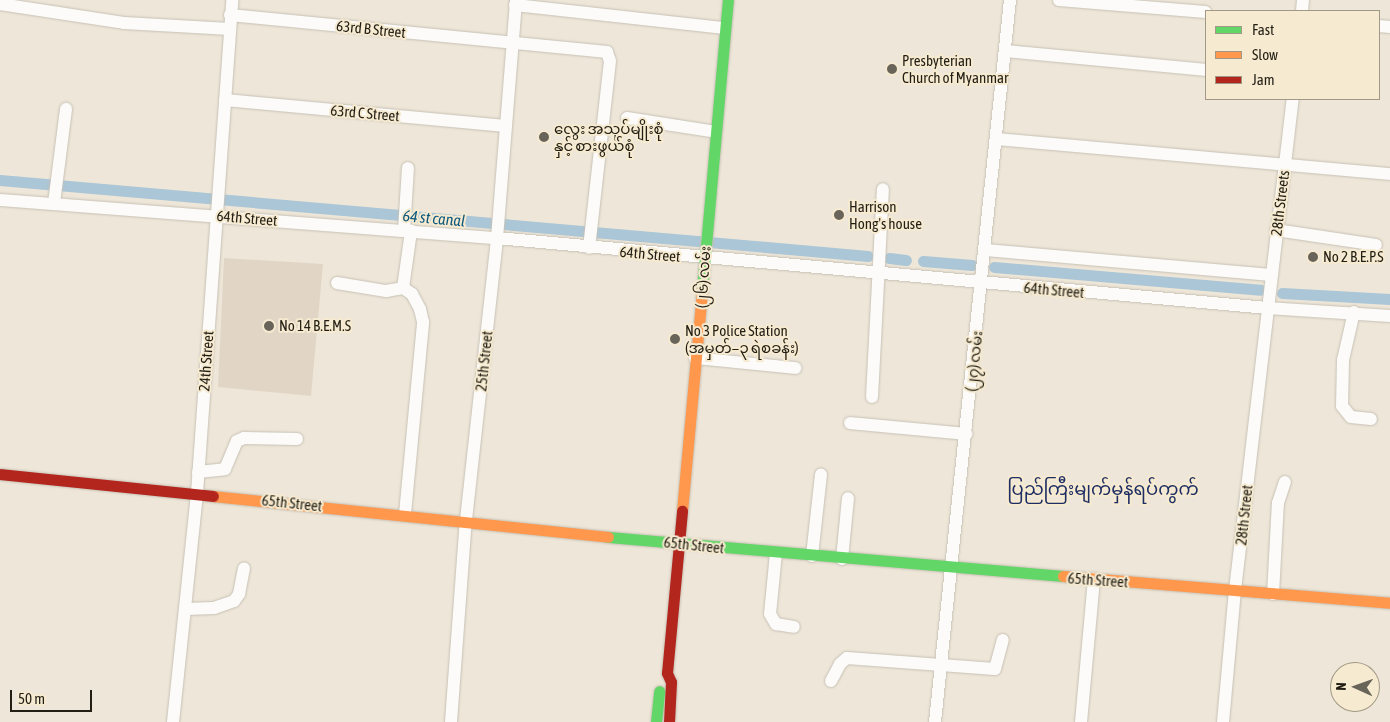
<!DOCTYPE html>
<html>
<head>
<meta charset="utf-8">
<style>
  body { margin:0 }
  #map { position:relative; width:1390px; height:722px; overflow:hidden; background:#eee6d8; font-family:"Asap Condensed","Noto Sans Myanmar",sans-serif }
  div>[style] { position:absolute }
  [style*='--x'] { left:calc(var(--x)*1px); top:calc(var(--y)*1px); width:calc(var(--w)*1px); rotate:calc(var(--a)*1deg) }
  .education>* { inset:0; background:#e1d6c6 }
  .canal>* { height:11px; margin:-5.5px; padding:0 5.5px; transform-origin:5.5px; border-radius:5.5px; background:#abc6d6 }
  .roads { filter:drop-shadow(0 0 1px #c6c1b5) drop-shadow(0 0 1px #c6c1b5) }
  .street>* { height:12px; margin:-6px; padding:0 6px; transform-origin:6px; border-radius:6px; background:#fcfbf9 }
  .fast>* { height:11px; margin:-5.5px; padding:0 5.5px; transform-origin:5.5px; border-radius:5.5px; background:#63d668 }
  .slow>* { height:11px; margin:-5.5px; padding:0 5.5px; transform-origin:5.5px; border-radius:5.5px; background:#ff974d }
  .jam>* { height:11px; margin:-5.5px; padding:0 5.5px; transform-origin:5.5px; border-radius:5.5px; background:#b3261e }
  .dots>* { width:14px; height:14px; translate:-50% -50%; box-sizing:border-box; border:2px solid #f6ead0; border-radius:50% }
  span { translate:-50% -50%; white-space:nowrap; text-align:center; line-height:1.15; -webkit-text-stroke:4px #f6ead0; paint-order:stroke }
  .street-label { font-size:15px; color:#221e14 }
  .poi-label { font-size:15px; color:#221e14 }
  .left { translate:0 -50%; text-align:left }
  .water-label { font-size:16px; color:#0b587e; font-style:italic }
  .quarter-label { font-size:18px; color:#1e2e65 }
  .legend { position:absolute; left:1205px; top:10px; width:175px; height:90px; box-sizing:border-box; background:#f6ead0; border:1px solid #a19885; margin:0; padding:6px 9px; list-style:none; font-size:15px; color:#221e14 }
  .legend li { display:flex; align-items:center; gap:10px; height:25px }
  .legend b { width:25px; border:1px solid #a19885 }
  .north { position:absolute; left:1330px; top:662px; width:50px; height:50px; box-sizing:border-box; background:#f6ead0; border:1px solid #a19885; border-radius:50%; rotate:272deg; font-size:14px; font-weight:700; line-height:20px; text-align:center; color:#221e14 }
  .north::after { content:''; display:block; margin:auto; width:18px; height:22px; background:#696459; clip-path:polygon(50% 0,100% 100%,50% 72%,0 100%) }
  .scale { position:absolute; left:10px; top:690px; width:82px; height:22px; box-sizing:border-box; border:2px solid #221e14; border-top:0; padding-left:6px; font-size:15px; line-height:18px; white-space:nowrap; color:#221e14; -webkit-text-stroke:4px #f6ead0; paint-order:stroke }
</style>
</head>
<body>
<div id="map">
  <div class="education">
    <i style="clip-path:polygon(224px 258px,323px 264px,311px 396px,218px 387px)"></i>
  </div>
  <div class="canal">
    <i style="--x:0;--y:180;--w:871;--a:5"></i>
    <i style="--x:889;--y:258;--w:17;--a:7"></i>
    <i style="--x:923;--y:261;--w:49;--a:4.7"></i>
    <i style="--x:994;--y:267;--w:267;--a:4.9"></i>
    <i style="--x:1282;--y:293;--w:108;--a:3.2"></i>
  </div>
  <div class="roads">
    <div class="street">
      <i style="--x:1059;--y:0;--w:147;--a:4.7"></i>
      <i style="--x:0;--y:4;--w:125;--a:8.7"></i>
      <i style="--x:124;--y:23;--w:106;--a:3.2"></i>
      <i style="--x:515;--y:5;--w:211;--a:6.3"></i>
      <i style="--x:1302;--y:11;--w:11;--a:-85"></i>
      <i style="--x:230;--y:15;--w:379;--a:5.6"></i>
      <i style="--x:607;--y:52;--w:9;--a:72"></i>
      <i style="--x:610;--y:61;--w:188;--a:96.4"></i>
      <i style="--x:1379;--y:26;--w:11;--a:5"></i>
      <i style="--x:1006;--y:51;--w:201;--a:5.4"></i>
      <i style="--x:225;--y:100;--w:282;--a:5.3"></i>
      <i style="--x:627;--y:118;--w:90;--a:8.9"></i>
      <i style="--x:997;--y:139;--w:395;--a:5.1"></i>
      <i style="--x:0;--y:200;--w:498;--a:4.4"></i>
      <i style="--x:497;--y:238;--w:773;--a:5.19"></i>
      <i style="--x:1267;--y:308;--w:123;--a:3.7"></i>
      <i style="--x:54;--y:203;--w:95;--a:-82.7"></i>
      <i style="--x:1276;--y:230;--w:101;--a:8.5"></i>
      <i style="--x:404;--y:231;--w:63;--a:-86.4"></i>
      <i style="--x:986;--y:250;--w:286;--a:5"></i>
      <i style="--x:337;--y:283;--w:50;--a:9.3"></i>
      <i style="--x:386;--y:291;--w:17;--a:-10"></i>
      <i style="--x:1354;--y:312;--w:49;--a:102.9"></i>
      <i style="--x:1343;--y:360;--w:46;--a:91.2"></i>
      <i style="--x:1342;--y:406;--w:14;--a:51"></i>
      <i style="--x:1351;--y:417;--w:20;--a:6"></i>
      <i style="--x:695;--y:358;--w:101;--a:5.7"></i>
      <i style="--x:872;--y:397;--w:208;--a:-87"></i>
      <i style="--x:850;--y:423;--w:117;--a:5.4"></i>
      <i style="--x:198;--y:472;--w:27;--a:-6"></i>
      <i style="--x:225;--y:469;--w:30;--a:-67"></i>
      <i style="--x:237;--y:441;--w:8;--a:-23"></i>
      <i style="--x:244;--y:438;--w:53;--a:1.1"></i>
      <i style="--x:405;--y:514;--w:193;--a:-84.6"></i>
      <i style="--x:423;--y:322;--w:13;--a:-103"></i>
      <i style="--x:420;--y:309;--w:17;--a:-118"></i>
      <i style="--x:412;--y:294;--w:11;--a:-146"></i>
      <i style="--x:403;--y:288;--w:58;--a:-82"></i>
      <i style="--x:776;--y:553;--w:61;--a:95.6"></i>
      <i style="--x:770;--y:614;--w:12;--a:59"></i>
      <i style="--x:776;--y:624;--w:18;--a:9"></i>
      <i style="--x:812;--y:556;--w:82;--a:-83.7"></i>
      <i style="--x:842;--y:559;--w:61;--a:-84.4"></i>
      <i style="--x:1273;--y:594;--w:91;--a:-86.9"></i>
      <i style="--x:1278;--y:503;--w:22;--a:-72"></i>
      <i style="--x:185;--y:609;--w:29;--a:-2"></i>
      <i style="--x:214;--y:608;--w:21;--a:-19"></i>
      <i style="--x:234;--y:601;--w:9;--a:-54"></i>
      <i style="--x:239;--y:594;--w:26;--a:-79"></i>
      <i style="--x:831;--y:681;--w:19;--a:-62"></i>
      <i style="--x:840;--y:664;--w:9;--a:-41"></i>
      <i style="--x:847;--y:658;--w:148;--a:4.3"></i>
      <i style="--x:995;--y:669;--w:30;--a:-75"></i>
      <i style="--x:173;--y:722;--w:230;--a:-84"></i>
      <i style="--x:197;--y:493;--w:494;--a:-85.9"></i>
      <i style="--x:451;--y:722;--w:203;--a:-85.8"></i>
      <i style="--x:466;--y:520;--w:284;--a:-83.7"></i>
      <i style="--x:497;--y:238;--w:239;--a:-85.4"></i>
      <i style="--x:935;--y:722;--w:726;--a:-84.07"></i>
      <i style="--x:1081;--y:722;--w:144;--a:-84.8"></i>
      <i style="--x:1223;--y:722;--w:133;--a:-84.8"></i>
      <i style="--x:1235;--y:590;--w:494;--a:-83.3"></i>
    </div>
    <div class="fast">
      <i style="--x:702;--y:290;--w:291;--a:-84.9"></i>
      <i style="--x:608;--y:537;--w:457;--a:4.9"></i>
      <i style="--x:656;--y:722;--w:31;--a:-84"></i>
    </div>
    <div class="slow">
      <i style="--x:213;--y:496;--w:397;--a:5.9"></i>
      <i style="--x:682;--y:511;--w:222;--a:-84.8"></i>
      <i style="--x:1063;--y:576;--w:328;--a:4.7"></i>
    </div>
    <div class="jam">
      <i style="--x:0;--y:474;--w:214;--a:5.9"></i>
      <i style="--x:669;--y:722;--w:40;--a:-87.1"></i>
      <i style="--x:671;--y:682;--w:10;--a:-114"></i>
      <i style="--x:667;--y:673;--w:163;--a:-84.7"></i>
    </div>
  </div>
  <div class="dots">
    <i style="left:892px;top:69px;background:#696459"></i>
    <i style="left:544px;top:137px;background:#696459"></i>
    <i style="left:839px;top:215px;background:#696459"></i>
    <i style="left:1313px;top:257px;background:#696459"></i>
    <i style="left:269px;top:326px;background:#696459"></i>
    <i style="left:675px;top:339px;background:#696459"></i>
  </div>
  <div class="street-label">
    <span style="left:371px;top:29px;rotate:6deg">63rd B Street</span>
    <span style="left:365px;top:113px;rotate:5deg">63rd C Street</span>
    <span style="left:1280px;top:203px;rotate:-83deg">28th Streets</span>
    <span style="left:247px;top:218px;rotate:5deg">64th Street</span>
    <span style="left:650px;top:254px;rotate:5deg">64th Street</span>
    <span style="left:703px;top:277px;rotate:-86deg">(၂၆) လမ်း</span>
    <span style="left:1054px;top:290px;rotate:5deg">64th Street</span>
    <span style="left:206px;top:361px;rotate:-86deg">24th Street</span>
    <span style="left:484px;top:361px;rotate:-84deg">25th Street</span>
    <span style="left:974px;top:361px;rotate:-84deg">(၂၇) လမ်း</span>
    <span style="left:292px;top:503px;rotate:6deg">65th Street</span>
    <span style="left:1244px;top:515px;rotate:-84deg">28th Street</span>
    <span style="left:694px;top:545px;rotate:6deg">65th Street</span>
    <span style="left:1098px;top:580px;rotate:4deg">65th Street</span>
  </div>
  <div class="poi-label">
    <span class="left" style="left:902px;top:69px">Presbyterian<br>Church of Myanmar</span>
    <span class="left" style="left:554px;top:137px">လွေး အသုပ်မျိုးစုံ<br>နှင့် စားဖွယ်စုံ</span>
    <span class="left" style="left:849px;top:215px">Harrison<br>Hong's house</span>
    <span class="left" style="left:1323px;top:257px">No 2 B.E.P.S</span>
    <span class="left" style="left:279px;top:326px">No 14 B.E.M.S</span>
    <span class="left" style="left:685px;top:339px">No 3 Police Station<br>(အမှတ်−၃ ရဲစခန်း)</span>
  </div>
  <div class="water-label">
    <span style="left:434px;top:218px;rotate:5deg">64 st canal</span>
  </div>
  <div class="quarter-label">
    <span style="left:1103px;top:489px">ပြည်ကြီးမျက်မှန်ရပ်ကွက်</span>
  </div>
  <ul class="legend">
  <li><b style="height:6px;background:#63d668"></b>Fast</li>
  <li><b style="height:6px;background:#ff974d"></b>Slow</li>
  <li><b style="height:6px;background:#b3261e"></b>Jam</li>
  </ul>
  <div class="north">N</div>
  <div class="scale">50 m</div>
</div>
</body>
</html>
